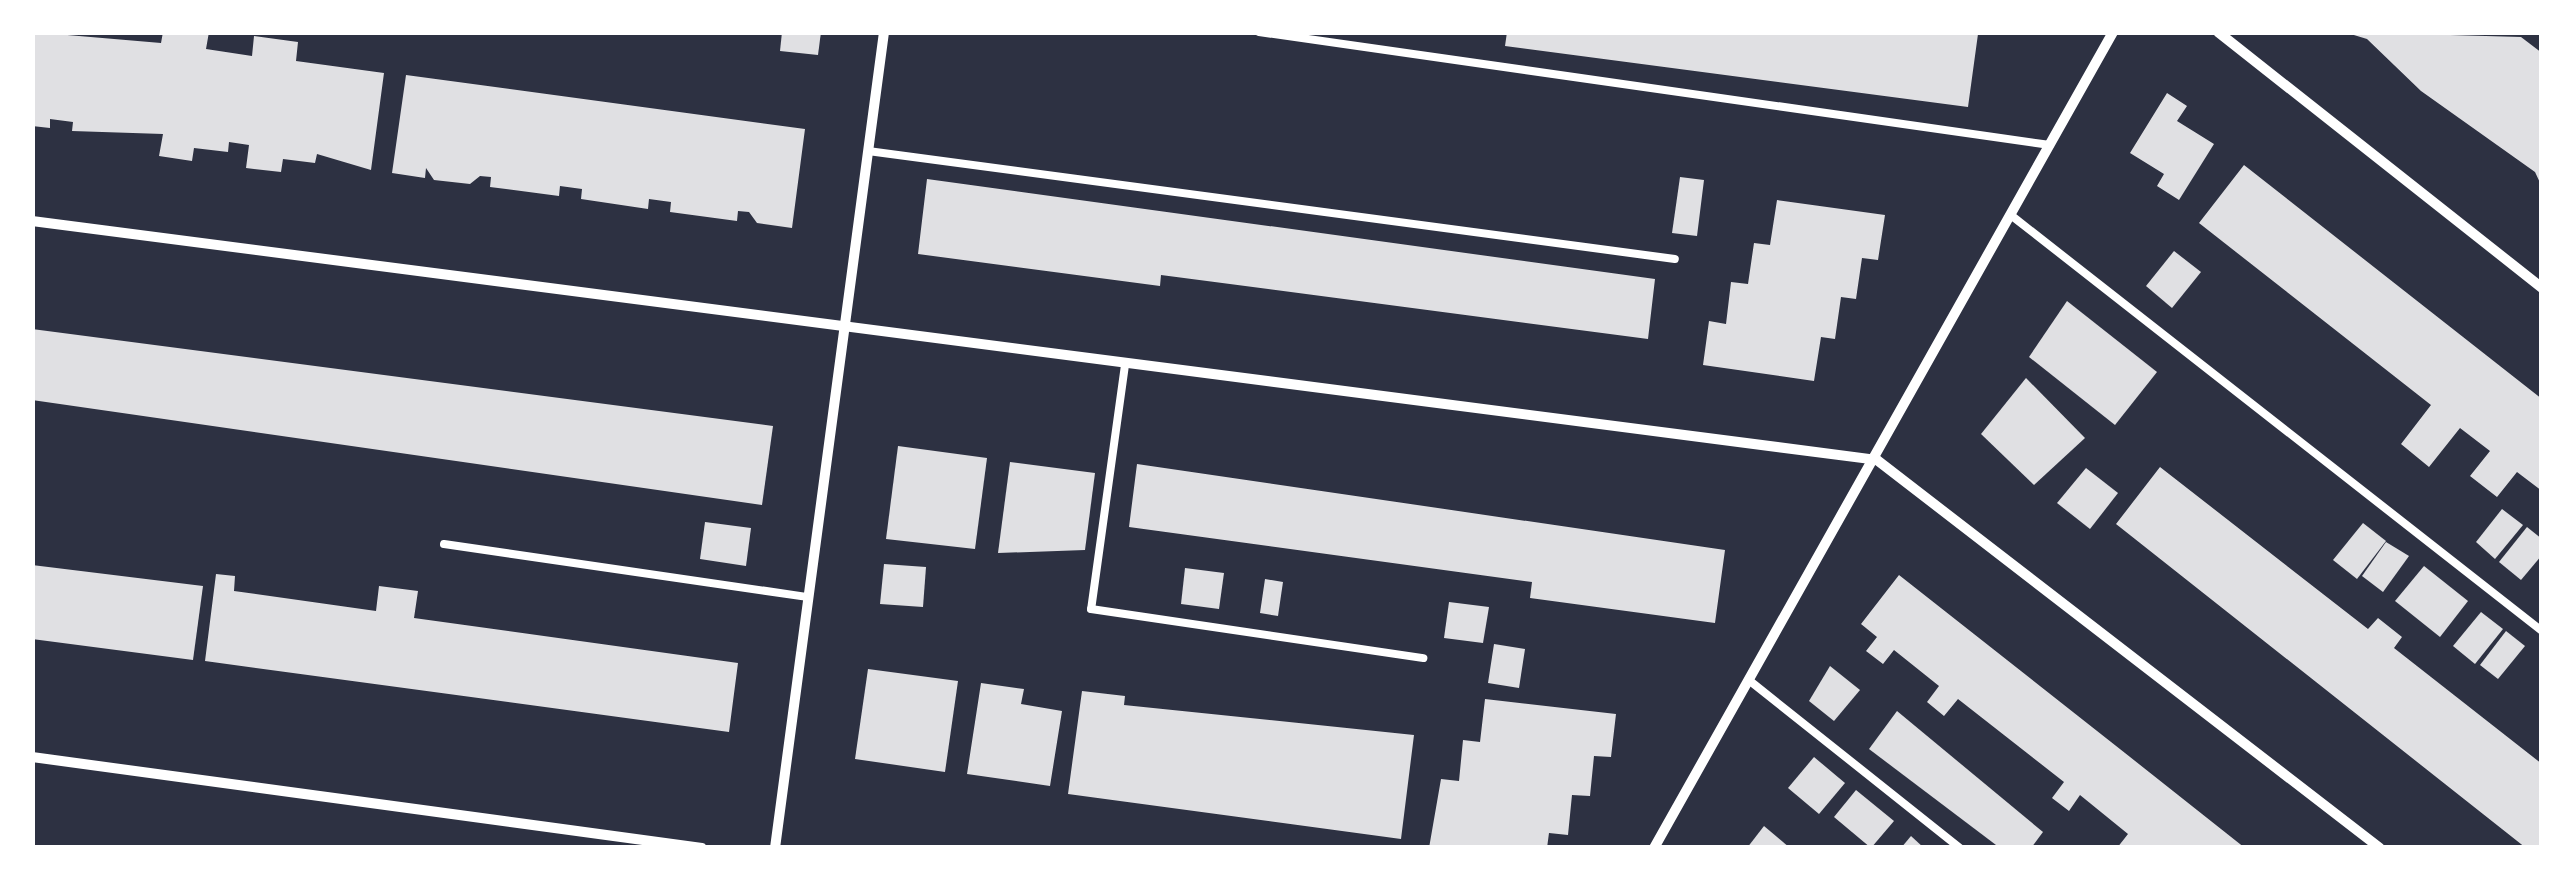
<!DOCTYPE html>
<html>
<head>
<meta charset="utf-8">
<style>
  body { margin:0 }
  #map { position:relative; width:2574px; height:880px; overflow:hidden; background:#2d3142; font-family:Raleway,sans-serif }
  div>[style] { position:absolute }
  [style*='--x'] { left:calc(var(--x)*1px); top:calc(var(--y)*1px); width:calc(var(--w)*1px); rotate:calc(var(--a)*1deg) }
  .building>* { inset:0; background:#e0e0e3 }
  .service>* { height:8px; margin:-4px; padding:0 4px; transform-origin:4px; border-radius:4px; background:#fff }
  .minor>* { height:10px; margin:-5px; padding:0 5px; transform-origin:5px; border-radius:5px; background:#fff }
  span { translate:-50% -50%; white-space:nowrap; text-align:center; line-height:1.15; -webkit-text-stroke:9px #fff; paint-order:stroke }
  .frame { position:absolute; inset:0; border:35px solid #fff; pointer-events:none }
</style>
</head>
<body>
<div id="map">
  <div class="building">
    <i style="clip-path:polygon(32px 32px,161px 43px,163px 32px,209px 32px,206px 49px,252px 56px,254px 36px,298px 42px,296px 61px,384px 73px,371px 170px,317px 154px,315px 163px,283px 159px,281px 172px,246px 168px,249px 145px,229px 142px,228px 152px,194px 148px,192px 161px,159px 156px,163px 134px,72px 131px,73px 122px,50px 119px,50px 128px,32px 126px)"></i>
    <i style="clip-path:polygon(782px 32px,821px 32px,818px 55px,780px 51px)"></i>
    <i style="clip-path:polygon(1507px 32px,1941px 35px,1978px 34px,1968px 107px,1505px 46px)"></i>
    <i style="clip-path:polygon(2344px 32px,2521px 37px,2542px 53px,2542px 187px,2535px 172px,2421px 91px,2367px 39px)"></i>
    <i style="clip-path:polygon(406px 75px,805px 129px,792px 228px,757px 223px,749px 212px,738px 211px,737px 221px,670px 212px,671px 202px,649px 199px,648px 209px,581px 199px,582px 189px,560px 186px,559px 196px,490px 187px,491px 177px,480px 176px,470px 184px,434px 180px,426px 168px,425px 178px,392px 173px)"></i>
    <i style="clip-path:polygon(2167px 93px,2187px 106px,2177px 121px,2214px 144px,2179px 200px,2157px 186px,2164px 174px,2130px 153px)"></i>
    <i style="clip-path:polygon(2244px 165px,2542px 399px,2542px 491px,2517px 472px,2497px 497px,2470px 476px,2490px 451px,2460px 428px,2429px 467px,2401px 444px,2431px 405px,2199px 223px)"></i>
    <i style="clip-path:polygon(1680px 177px,1704px 180px,1697px 236px,1672px 233px)"></i>
    <i style="clip-path:polygon(927px 179px,1655px 279px,1648px 339px,1161px 275px,1160px 286px,918px 254px)"></i>
    <i style="clip-path:polygon(1777px 200px,1885px 215px,1878px 260px,1862px 258px,1856px 299px,1841px 297px,1835px 339px,1821px 337px,1814px 381px,1703px 365px,1709px 321px,1726px 324px,1731px 282px,1748px 284px,1754px 243px,1770px 245px)"></i>
    <i style="clip-path:polygon(2174px 251px,2201px 272px,2172px 308px,2146px 286px)"></i>
    <i style="clip-path:polygon(2067px 301px,2157px 372px,2115px 425px,2029px 357px)"></i>
    <i style="clip-path:polygon(32px 329px,773px 426px,762px 505px,32px 400px)"></i>
    <i style="clip-path:polygon(2026px 378px,2085px 438px,2034px 485px,1981px 434px)"></i>
    <i style="clip-path:polygon(898px 446px,987px 458px,975px 549px,886px 539px)"></i>
    <i style="clip-path:polygon(1010px 462px,1095px 473px,1085px 550px,998px 553px)"></i>
    <i style="clip-path:polygon(1137px 464px,1725px 550px,1715px 623px,1530px 598px,1532px 582px,1129px 527px)"></i>
    <i style="clip-path:polygon(2160px 467px,2368px 629px,2378px 618px,2402px 637px,2394px 648px,2542px 764px,2542px 848px,2526px 848px,2116px 524px)"></i>
    <i style="clip-path:polygon(2086px 468px,2118px 493px,2090px 529px,2057px 503px)"></i>
    <i style="clip-path:polygon(2502px 509px,2523px 525px,2495px 559px,2476px 542px)"></i>
    <i style="clip-path:polygon(705px 522px,751px 528px,746px 566px,700px 559px)"></i>
    <i style="clip-path:polygon(2363px 523px,2386px 541px,2357px 579px,2333px 560px)"></i>
    <i style="clip-path:polygon(2527px 527px,2542px 539px,2542px 555px,2521px 580px,2499px 562px)"></i>
    <i style="clip-path:polygon(2386px 542px,2409px 556px,2383px 592px,2362px 576px)"></i>
    <i style="clip-path:polygon(884px 564px,926px 567px,923px 607px,880px 604px)"></i>
    <i style="clip-path:polygon(32px 565px,203px 586px,193px 660px,32px 639px)"></i>
    <i style="clip-path:polygon(2424px 566px,2468px 601px,2440px 637px,2395px 601px)"></i>
    <i style="clip-path:polygon(1185px 568px,1224px 573px,1219px 609px,1181px 604px)"></i>
    <i style="clip-path:polygon(216px 574px,235px 576px,234px 591px,376px 611px,379px 586px,418px 591px,414px 618px,738px 663px,729px 732px,205px 661px)"></i>
    <i style="clip-path:polygon(1899px 575px,2125px 753px,2245px 848px,2117px 848px,2128px 834px,2080px 795px,2069px 811px,2052px 798px,2064px 782px,1958px 699px,1944px 716px,1927px 702px,1939px 686px,1894px 650px,1883px 664px,1866px 651px,1877px 637px,1861px 624px)"></i>
    <i style="clip-path:polygon(1265px 579px,1283px 582px,1278px 616px,1260px 613px)"></i>
    <i style="clip-path:polygon(1449px 602px,1489px 607px,1483px 643px,1444px 638px)"></i>
    <i style="clip-path:polygon(2481px 612px,2503px 629px,2475px 664px,2453px 646px)"></i>
    <i style="clip-path:polygon(2506px 631px,2525px 646px,2498px 679px,2480px 665px)"></i>
    <i style="clip-path:polygon(1494px 644px,1525px 649px,1519px 688px,1488px 683px)"></i>
    <i style="clip-path:polygon(1830px 666px,1860px 690px,1834px 721px,1809px 701px)"></i>
    <i style="clip-path:polygon(868px 669px,958px 681px,945px 772px,855px 759px)"></i>
    <i style="clip-path:polygon(981px 683px,1024px 689px,1021px 704px,1062px 711px,1050px 786px,967px 774px)"></i>
    <i style="clip-path:polygon(1082px 691px,1125px 696px,1124px 705px,1414px 735px,1401px 839px,1068px 794px)"></i>
    <i style="clip-path:polygon(1485px 699px,1616px 714px,1611px 757px,1594px 756px,1590px 796px,1572px 795px,1568px 835px,1549px 833px,1547px 848px,1429px 848px,1441px 779px,1459px 781px,1463px 740px,1480px 742px)"></i>
    <i style="clip-path:polygon(1897px 711px,2043px 832px,2031px 848px,2000px 848px,1869px 749px)"></i>
    <i style="clip-path:polygon(1814px 757px,1845px 783px,1819px 814px,1788px 788px)"></i>
    <i style="clip-path:polygon(1856px 790px,1894px 821px,1871px 848px,1834px 817px)"></i>
    <i style="clip-path:polygon(1764px 826px,1790px 848px,1747px 848px)"></i>
    <i style="clip-path:polygon(1911px 836px,1924px 848px,1901px 848px)"></i>
  </div>
  <div class="service">
    <i style="--x:1259;--y:32;--w:799;--a:8.13"></i>
    <i style="--x:868;--y:151;--w:814;--a:7.62"></i>
    <i style="--x:2012;--y:216;--w:673;--a:38.06"></i>
    <i style="--x:1125;--y:365;--w:246;--a:97.9"></i>
    <i style="--x:1091;--y:609;--w:336;--a:8.4"></i>
    <i style="--x:444;--y:544;--w:368;--a:8.3"></i>
    <i style="--x:1750;--y:681;--w:268;--a:38.5"></i>
  </div>
  <div class="minor">
    <i style="--x:2218;--y:32;--w:413;--a:38.3"></i>
    <i style="--x:32;--y:221;--w:1860;--a:7.38"></i>
    <i style="--x:1877;--y:460;--w:635;--a:37.65"></i>
    <i style="--x:32;--y:757;--w:676;--a:7.73"></i>
    <i style="--x:775;--y:848;--w:823;--a:-82.39"></i>
    <i style="--x:1654;--y:848;--w:936;--a:-60.64"></i>
  </div>
  <div class="frame"></div>
</div>
</body>
</html>
